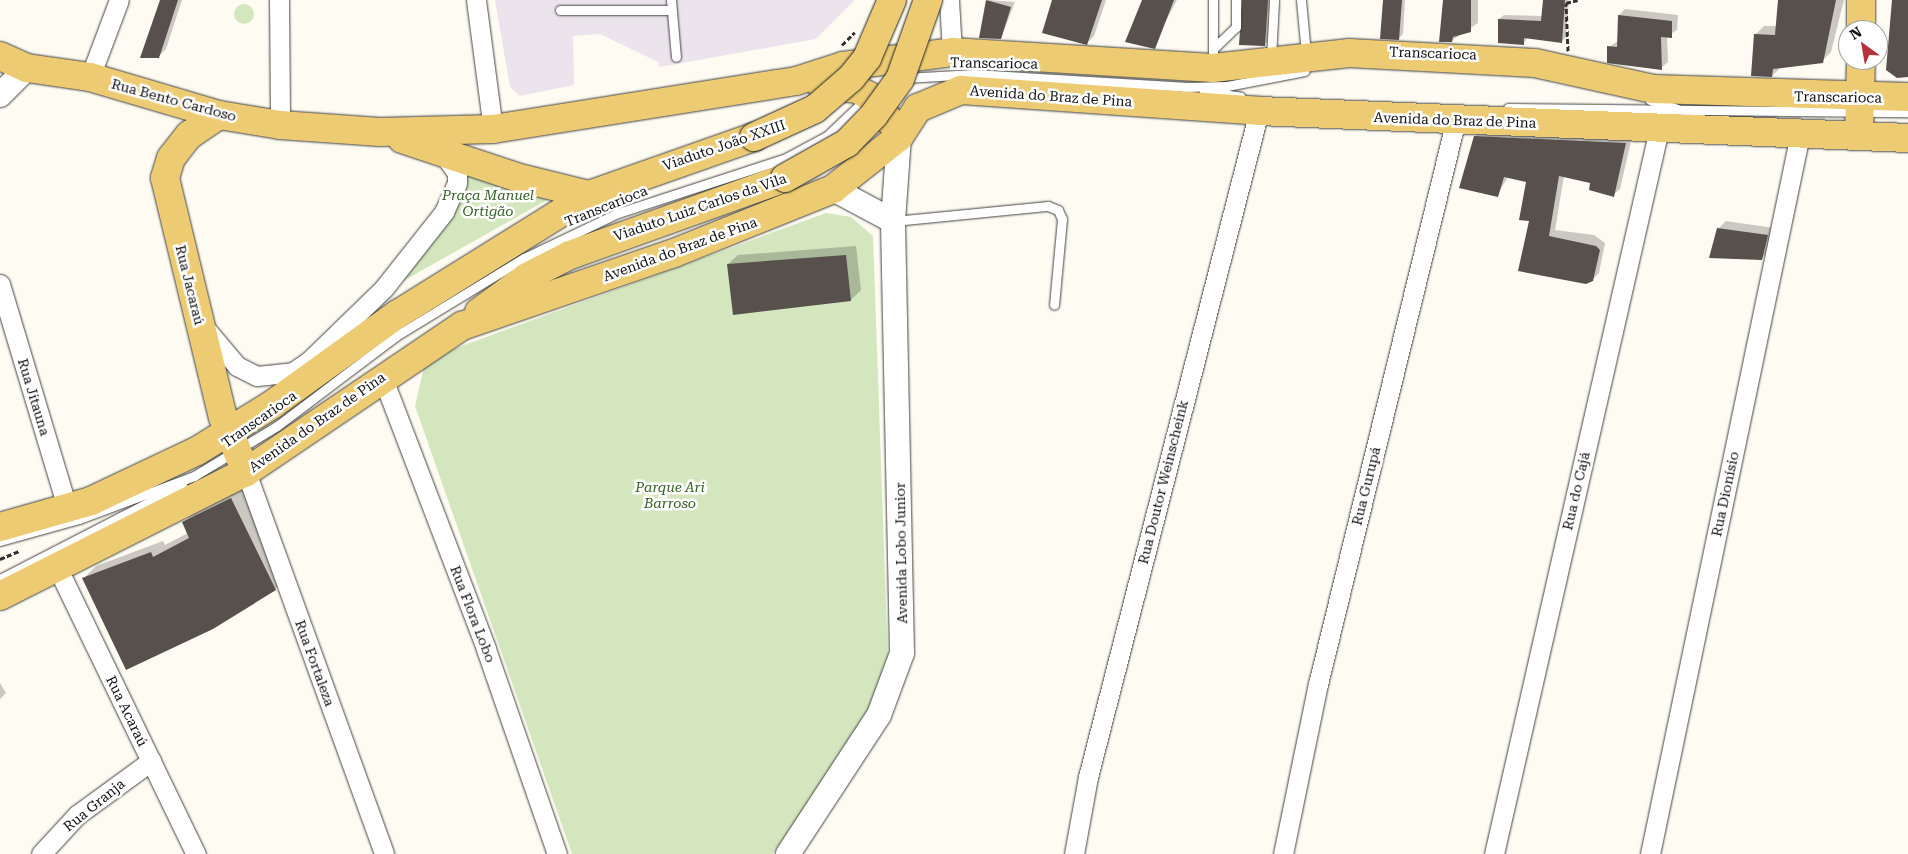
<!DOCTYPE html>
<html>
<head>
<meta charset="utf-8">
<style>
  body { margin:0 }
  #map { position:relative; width:1908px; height:854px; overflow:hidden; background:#fefbf2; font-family:"Roboto Serif",serif }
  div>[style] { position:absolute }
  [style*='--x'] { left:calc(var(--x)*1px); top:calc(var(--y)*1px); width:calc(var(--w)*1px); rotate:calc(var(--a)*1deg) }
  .industrial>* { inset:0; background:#ebe4ec }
  .green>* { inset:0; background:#d4e6be }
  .round { border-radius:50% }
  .shadow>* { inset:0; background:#0003 }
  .building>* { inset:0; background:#57504c }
  .path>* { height:3px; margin-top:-1.5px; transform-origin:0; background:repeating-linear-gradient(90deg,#313131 0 5px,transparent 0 7.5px) }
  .roads { filter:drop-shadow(0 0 1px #424242) drop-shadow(0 0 1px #424242) }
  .service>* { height:9px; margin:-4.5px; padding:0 4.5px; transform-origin:4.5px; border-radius:4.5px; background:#fff }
  .minor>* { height:19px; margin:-9.5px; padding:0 9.5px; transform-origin:9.5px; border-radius:9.5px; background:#fff }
  .tertiary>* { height:24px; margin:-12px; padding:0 12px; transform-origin:12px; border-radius:12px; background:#fff }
  .primary>* { height:28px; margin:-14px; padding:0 14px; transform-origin:14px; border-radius:14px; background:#eccb73 }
  .bridges { filter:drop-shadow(0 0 1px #202020) drop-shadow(0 0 1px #202020) }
  .primary-bridge>* { height:28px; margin:-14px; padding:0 14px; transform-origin:14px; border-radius:14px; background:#eccb73 }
  span { translate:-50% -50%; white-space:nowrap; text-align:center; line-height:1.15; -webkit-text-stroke:5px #fff; paint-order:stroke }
  .street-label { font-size:14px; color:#0f0f0f }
  .park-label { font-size:14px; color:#336124; font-style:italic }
  .north { position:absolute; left:1838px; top:20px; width:50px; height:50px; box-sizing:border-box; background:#fff; border:1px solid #9f9f9f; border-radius:50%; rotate:328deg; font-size:14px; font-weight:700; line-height:20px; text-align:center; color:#0f0f0f }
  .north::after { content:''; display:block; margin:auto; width:18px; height:22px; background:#b3323d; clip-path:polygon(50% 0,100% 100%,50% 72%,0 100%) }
</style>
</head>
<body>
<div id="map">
  <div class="industrial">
    <i style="clip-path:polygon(495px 0,855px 0,816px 39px,660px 67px,658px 62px,600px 34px,573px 36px,574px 85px,520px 96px,510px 87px)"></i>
  </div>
  <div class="green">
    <i class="round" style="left:234px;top:4px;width:20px;height:20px"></i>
    <i style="clip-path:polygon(463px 162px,554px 196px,389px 289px,463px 191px,467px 178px)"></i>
    <i style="clip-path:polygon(826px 213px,851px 217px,873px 236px,888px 663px,861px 728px,773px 854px,572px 854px,415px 406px,426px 359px)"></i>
  </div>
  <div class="shadow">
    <i style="clip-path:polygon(160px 0,182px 0,166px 49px,159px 56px)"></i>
    <i style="clip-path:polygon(988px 0,1015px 2px,1001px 38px,981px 37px)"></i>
    <i style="clip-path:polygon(1054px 0,1106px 0,1094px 36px,1087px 43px)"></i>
    <i style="clip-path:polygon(1143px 0,1177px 0,1152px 47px)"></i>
    <i style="clip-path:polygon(1242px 0,1274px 0,1272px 37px,1265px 44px)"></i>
    <i style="clip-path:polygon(1384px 0,1405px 0,1403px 34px,1398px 39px)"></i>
    <i style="clip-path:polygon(1445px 0,1478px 0,1478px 23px,1451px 41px)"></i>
    <i style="clip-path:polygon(1544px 0,1569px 0,1566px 37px,1562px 41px,1528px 37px,1523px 44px,1499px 19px,1504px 15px,1543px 16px)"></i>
    <i style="clip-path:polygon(1779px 0,1844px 0,1831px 52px,1822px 61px,1781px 67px,1772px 76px,1755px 35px,1764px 26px,1777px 26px)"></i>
    <i style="clip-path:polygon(1625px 9px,1678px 15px,1677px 30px,1667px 36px,1668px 62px,1661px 68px,1609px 47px,1618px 41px,1619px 15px)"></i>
    <i style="clip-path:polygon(1482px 130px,1632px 137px,1620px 189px,1613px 195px,1592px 182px,1564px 176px,1555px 230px,1594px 235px,1605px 243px,1599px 273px,1592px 280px,1530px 220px,1527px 181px,1508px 177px,1497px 195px,1475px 136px)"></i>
    <i style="clip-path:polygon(1726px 221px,1774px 228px,1769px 251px,1762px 258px,1718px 229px)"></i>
    <i style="clip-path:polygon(856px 246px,861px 290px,851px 300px,728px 264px,738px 255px)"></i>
    <i style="clip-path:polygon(244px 486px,287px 577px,275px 589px,84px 578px,96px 566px,163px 541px,165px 545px,188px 533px,184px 522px,196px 510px)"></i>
    <i style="clip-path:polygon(0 683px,6px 693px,0 699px)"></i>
  </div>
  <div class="building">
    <i style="clip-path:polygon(160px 0,178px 0,159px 58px,140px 58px)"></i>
    <i style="clip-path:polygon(986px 0,1011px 7px,1001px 39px,979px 38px)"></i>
    <i style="clip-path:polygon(1052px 0,1102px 0,1087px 45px,1042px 33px)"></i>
    <i style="clip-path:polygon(1142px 0,1174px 0,1155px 49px,1125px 42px)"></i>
    <i style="clip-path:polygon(1242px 0,1268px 0,1265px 46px,1239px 45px)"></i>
    <i style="clip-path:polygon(1383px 0,1402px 0,1399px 40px,1380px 39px)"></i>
    <i style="clip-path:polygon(1443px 0,1471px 0,1471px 32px,1453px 37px,1452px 42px,1439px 42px)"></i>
    <i style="clip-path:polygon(1543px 0,1565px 0,1562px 43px,1524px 38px,1524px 45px,1498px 43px,1498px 19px,1541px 21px)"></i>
    <i style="clip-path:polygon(1778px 0,1836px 0,1823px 63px,1773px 69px,1772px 77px,1751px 76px,1754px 34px,1775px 35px)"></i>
    <i style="clip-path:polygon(1892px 0,1908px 0,1908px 77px,1897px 78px,1886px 70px)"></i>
    <i style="clip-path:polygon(1618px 15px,1672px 21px,1672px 38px,1661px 37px,1662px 70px,1607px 63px,1607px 46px,1617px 47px)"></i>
    <i style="clip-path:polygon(1474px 136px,1626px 143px,1614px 197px,1589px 190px,1590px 183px,1559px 176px,1549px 236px,1596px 246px,1600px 250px,1593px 281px,1586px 284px,1518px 271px,1529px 221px,1519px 220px,1526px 182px,1504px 177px,1498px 197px,1459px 188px)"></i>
    <i style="clip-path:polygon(1717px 228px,1768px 235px,1762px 260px,1709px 258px)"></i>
    <i style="clip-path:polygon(846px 255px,851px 301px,733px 315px,727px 264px)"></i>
    <i style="clip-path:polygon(231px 498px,276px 590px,213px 629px,126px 670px,82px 578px,151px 552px,153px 557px,189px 538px,182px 522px)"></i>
  </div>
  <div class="path">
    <i style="--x:842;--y:45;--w:18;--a:-45"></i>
    <i style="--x:1568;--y:51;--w:48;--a:-92.4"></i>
    <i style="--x:1566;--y:3;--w:12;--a:-14"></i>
    <i style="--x:0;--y:559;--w:21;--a:-23"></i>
  </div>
  <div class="roads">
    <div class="service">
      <i style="--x:671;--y:0;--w:57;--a:85"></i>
      <i style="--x:1301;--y:0;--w:54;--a:84.7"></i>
      <i style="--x:560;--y:10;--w:110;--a:0"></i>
      <i style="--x:1213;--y:49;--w:32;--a:-44"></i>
      <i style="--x:1236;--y:27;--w:27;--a:-90"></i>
      <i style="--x:1271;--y:58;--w:58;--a:-87"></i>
      <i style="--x:1213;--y:65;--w:65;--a:-90"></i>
      <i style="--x:905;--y:78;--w:69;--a:-3.3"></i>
      <i style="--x:974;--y:74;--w:210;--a:3.5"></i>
      <i style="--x:1184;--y:87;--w:43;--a:-1.3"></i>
      <i style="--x:1227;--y:86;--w:79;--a:-10.9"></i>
      <i style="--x:1204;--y:91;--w:37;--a:9"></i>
      <i style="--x:1650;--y:100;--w:29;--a:18"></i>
      <i style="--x:1508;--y:108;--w:400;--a:0.6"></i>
      <i style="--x:894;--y:221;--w:155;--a:-5.6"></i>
      <i style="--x:1048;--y:206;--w:11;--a:22"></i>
      <i style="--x:1058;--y:210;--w:10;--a:66"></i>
      <i style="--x:1062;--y:219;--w:86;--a:95.3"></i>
      <i style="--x:0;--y:541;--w:82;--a:-15.6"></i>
      <i style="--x:79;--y:519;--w:123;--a:-20.5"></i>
      <i style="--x:194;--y:476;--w:97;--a:-31.1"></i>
      <i style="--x:277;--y:426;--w:149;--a:-37.1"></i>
      <i style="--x:396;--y:336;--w:150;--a:-31.4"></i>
      <i style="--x:524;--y:258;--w:104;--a:-25.6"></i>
      <i style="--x:618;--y:213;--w:177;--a:-18.1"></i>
      <i style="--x:786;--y:158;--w:47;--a:-28.2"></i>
      <i style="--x:827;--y:136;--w:54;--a:-43.5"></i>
      <i style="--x:0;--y:579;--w:205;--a:-27.3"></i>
    </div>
    <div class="minor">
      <i style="--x:279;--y:0;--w:125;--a:89.5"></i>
      <i style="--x:476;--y:0;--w:130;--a:82.5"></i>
      <i style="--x:949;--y:0;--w:52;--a:86.7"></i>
      <i style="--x:90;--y:77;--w:82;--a:-69.4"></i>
      <i style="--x:0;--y:284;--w:236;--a:73.3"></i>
      <i style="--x:205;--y:328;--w:50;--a:49.9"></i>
      <i style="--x:237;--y:366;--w:22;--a:27"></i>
      <i style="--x:257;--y:376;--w:36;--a:-6"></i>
      <i style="--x:293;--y:372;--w:21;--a:-35"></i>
      <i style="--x:310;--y:360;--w:103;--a:-44.2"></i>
      <i style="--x:384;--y:288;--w:97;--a:-51.7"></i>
      <i style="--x:444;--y:212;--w:32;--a:-66"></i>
      <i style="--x:457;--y:183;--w:10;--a:-90"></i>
      <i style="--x:457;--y:173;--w:26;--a:-126"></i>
      <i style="--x:382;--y:376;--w:292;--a:69.1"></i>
      <i style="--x:486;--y:649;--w:217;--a:70.9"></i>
      <i style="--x:246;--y:472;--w:406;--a:70.1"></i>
      <i style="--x:58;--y:569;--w:317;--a:64.2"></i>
      <i style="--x:41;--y:854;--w:53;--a:-47.3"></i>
      <i style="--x:77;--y:815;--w:92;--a:-36.1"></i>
      <i style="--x:1074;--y:854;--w:78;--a:-79.7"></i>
      <i style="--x:1088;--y:777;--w:688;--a:-75.6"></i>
      <i style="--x:1283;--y:854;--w:174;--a:-78.4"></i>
      <i style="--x:1318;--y:684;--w:582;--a:-76.27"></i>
      <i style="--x:1494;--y:854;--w:744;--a:-77.18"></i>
      <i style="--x:1650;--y:854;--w:735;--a:-78.23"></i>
    </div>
    <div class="tertiary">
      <i style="--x:0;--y:95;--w:38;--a:-45"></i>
      <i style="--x:833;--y:189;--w:68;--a:28.1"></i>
      <i style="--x:788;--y:854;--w:166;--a:-56.8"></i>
      <i style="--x:879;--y:715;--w:66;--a:-69.6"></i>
      <i style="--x:902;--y:653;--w:432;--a:-91.2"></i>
      <i style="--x:893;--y:221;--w:84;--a:-85.9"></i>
    </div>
    <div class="primary">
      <i style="--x:1861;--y:0;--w:30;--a:90"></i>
      <i style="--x:0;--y:56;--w:30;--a:24"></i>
      <i style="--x:27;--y:68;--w:64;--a:8.1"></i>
      <i style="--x:90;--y:77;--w:134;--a:16.4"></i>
      <i style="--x:219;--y:115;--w:62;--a:9.3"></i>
      <i style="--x:280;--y:125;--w:100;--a:4"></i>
      <i style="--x:380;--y:132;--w:113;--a:-1.5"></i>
      <i style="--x:493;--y:129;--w:307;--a:-9"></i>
      <i style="--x:796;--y:81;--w:49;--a:-17.7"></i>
      <i style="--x:843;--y:66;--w:110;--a:-7.3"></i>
      <i style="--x:952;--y:52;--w:261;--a:3.5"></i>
      <i style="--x:1213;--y:68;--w:137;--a:-6.3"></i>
      <i style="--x:1349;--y:53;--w:186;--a:3.1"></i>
      <i style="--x:1535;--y:63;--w:121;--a:12.4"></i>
      <i style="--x:1653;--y:89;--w:255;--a:1.8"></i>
      <i style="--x:821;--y:85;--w:36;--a:6"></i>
      <i style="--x:857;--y:89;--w:14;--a:30"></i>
      <i style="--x:869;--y:96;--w:39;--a:50"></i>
      <i style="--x:219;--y:115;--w:36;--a:146"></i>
      <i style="--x:189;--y:135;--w:29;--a:128"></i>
      <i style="--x:171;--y:158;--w:21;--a:107"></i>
      <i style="--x:165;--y:178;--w:246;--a:76.4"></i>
      <i style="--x:223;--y:417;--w:60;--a:67.3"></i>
      <i style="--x:1859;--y:135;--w:75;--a:-88.5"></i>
      <i style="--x:402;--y:139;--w:120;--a:18.4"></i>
      <i style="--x:516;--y:177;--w:75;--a:13.9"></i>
      <i style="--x:479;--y:312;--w:59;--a:-36.1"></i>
      <i style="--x:527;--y:277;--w:48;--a:-27.1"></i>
      <i style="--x:570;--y:255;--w:228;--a:-19.7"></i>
      <i style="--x:0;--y:527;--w:95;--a:-15.9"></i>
      <i style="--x:91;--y:501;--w:117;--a:-25.3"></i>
      <i style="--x:197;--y:451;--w:89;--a:-31.7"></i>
      <i style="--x:273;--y:404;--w:154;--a:-35.8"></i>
      <i style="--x:398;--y:314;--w:225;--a:-31.9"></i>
      <i style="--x:589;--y:195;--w:175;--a:-19.4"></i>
      <i style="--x:0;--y:596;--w:275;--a:-26.8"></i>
      <i style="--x:246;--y:472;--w:261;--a:-34.1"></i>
      <i style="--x:462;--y:326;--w:224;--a:-19"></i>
      <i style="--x:674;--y:253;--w:171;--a:-21.9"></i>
      <i style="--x:833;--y:189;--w:84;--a:-38.2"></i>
      <i style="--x:899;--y:137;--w:35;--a:-57"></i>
      <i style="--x:918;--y:108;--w:47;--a:-22.7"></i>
      <i style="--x:961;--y:90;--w:299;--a:4"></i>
      <i style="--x:1259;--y:111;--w:650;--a:2.38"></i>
    </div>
  </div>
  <div class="bridges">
    <div class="primary-bridge">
      <i style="--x:754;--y:137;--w:67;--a:-24.7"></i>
      <i style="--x:815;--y:109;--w:48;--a:-40.7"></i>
      <i style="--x:851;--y:78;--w:26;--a:-51"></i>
      <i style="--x:867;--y:58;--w:63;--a:-66.7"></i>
      <i style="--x:785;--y:178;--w:71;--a:-29.4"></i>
      <i style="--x:847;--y:143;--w:39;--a:-46"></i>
      <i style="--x:874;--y:115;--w:44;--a:-54.2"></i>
      <i style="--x:900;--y:79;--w:84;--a:-70.5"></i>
    </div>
  </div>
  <div class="street-label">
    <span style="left:1433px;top:53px;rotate:2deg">Transcarioca</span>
    <span style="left:994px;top:63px;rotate:1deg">Transcarioca</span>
    <span style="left:1051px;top:96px;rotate:4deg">Avenida do Braz de Pina</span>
    <span style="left:1838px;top:97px;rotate:1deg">Transcarioca</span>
    <span style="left:174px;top:100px;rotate:15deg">Rua Bento Cardoso</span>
    <span style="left:1455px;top:120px;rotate:2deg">Avenida do Braz de Pina</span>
    <span style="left:724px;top:145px;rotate:-19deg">Viaduto João XXIII</span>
    <span style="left:606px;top:206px;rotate:-22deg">Transcarioca</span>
    <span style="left:700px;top:207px;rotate:-19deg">Viaduto Luiz Carlos da Vila</span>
    <span style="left:680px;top:249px;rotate:-20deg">Avenida do Braz de Pina</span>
    <span style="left:190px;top:285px;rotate:76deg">Rua Jacaraú</span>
    <span style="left:34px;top:397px;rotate:73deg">Rua Jitauna</span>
    <span style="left:259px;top:419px;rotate:-35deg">Transcarioca</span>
    <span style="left:317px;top:422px;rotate:-35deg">Avenida do Braz de Pina</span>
    <span style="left:1163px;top:482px;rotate:-76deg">Rua Doutor Weinscheink</span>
    <span style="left:1366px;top:486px;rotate:-76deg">Rua Gurupá</span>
    <span style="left:1576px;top:491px;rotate:-77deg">Rua do Cajá</span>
    <span style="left:1725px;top:494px;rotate:-78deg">Rua Dionísio</span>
    <span style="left:901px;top:553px;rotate:-91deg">Avenida Lobo Junior</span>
    <span style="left:473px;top:614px;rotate:69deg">Rua Flora Lobo</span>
    <span style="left:315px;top:663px;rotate:70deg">Rua Fortaleza</span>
    <span style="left:127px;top:711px;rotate:64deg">Rua Acaraú</span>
    <span style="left:94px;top:805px;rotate:-39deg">Rua Granja</span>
  </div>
  <div class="park-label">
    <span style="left:488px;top:203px">Praça Manuel<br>Ortigão</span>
    <span style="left:670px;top:495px">Parque Ari<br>Barroso</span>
  </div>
  <div class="north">N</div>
</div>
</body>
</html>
